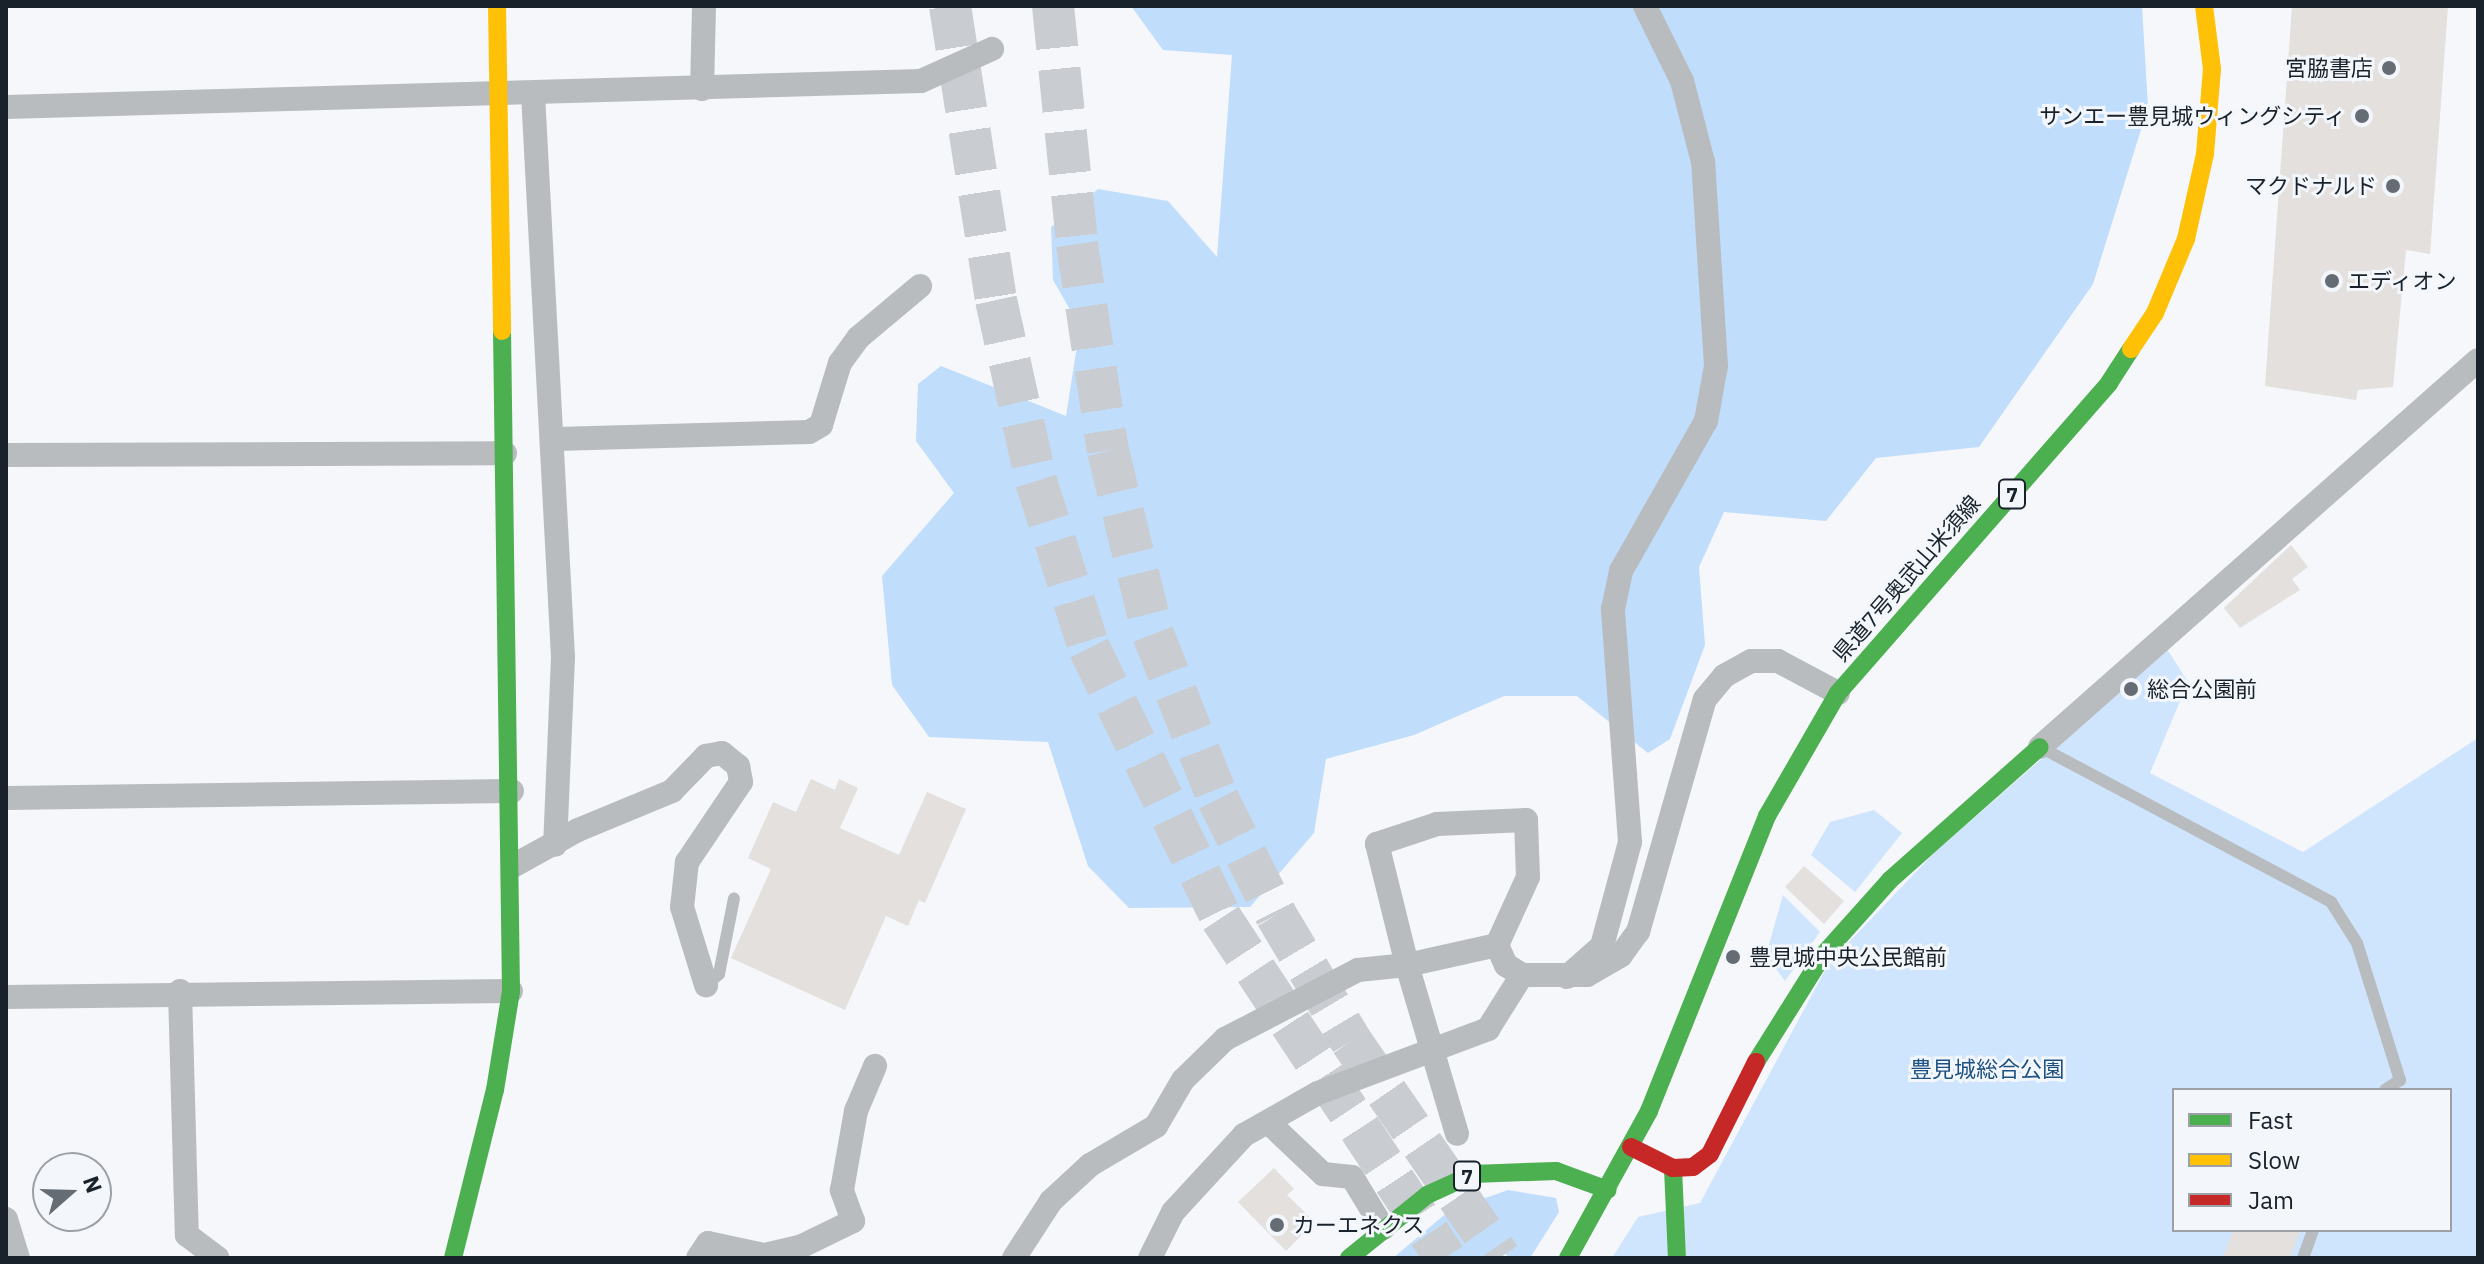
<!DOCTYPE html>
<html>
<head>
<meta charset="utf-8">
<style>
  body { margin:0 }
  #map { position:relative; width:2484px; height:1264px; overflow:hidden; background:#f5f7fa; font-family:"IBM Plex Sans","Noto Sans JP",sans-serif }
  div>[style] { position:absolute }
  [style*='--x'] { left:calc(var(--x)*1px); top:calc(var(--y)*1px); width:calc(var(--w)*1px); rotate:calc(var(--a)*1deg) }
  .green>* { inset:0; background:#cfe5fd }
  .forest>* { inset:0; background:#c0ddfc }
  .building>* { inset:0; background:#e3e0dd }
  .highway-tunnel>* { height:42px; margin-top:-21px; transform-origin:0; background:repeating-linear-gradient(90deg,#c9ccd0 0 42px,transparent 0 63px) }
  .lane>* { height:12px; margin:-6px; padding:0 6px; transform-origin:6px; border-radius:6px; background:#b9bcbe }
  .street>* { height:24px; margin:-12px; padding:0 12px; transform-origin:12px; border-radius:12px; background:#b9bcbe }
  .fast>* { height:18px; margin:-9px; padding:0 9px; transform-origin:9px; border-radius:9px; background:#4caf50 }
  .slow>* { height:18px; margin:-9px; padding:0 9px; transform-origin:9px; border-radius:9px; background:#ffc107 }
  .jam>* { height:18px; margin:-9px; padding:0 9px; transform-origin:9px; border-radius:9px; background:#c62828 }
  .dots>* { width:22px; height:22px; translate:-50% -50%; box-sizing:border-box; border:4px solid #f3f7fc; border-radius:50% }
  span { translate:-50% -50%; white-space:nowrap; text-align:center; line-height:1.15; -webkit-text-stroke:6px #f3f7fc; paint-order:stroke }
  .shield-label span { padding:2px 6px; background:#f3f7fc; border:2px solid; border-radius:6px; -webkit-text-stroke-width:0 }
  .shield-label { font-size:20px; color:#19212a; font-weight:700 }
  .poi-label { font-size:22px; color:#19212a }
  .right { translate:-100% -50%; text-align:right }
  .left { translate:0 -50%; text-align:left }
  .street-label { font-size:22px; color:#19212a }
  .park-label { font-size:22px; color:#1c5182 }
  .frame { position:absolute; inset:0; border:8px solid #19212a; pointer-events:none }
  .legend { position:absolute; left:2172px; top:1088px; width:280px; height:144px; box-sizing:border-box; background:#f3f7fc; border:2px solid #9ca1a8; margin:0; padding:10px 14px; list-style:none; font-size:24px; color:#19212a }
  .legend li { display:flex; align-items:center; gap:16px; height:40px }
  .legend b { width:40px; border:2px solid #9ca1a8 }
  .north { position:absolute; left:32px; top:1152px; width:80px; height:80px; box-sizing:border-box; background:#f3f7fc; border:2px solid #9ca1a8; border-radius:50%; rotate:70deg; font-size:22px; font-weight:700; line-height:32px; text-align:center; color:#19212a }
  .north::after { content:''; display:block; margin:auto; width:28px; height:36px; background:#666c73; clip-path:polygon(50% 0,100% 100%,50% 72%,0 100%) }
</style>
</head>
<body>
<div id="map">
  <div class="green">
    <i style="clip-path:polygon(evenodd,2167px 649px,2188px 682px,2150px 773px,2303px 852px,2478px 738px,2478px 1258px,1612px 1258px,1638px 1217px,1700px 1203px,1829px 963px,1933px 854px,2167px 649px,2174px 1090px,2450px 1090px,2450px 1230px,2174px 1230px,2174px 1090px)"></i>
    <i style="clip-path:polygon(1874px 810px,1902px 833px,1855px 892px,1811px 855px,1830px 822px)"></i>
    <i style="clip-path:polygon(1783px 895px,1820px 932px,1785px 981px,1766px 955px)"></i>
  </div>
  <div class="forest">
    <i style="clip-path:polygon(1131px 6px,2142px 6px,2148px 107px,2093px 284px,1979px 447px,1876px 458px,1826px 521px,1724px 512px,1699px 567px,1705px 645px,1670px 739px,1648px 753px,1577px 696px,1504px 696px,1414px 735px,1326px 759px,1314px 833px,1250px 907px,1129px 908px,1088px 866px,1048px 742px,929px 737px,892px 685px,882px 576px,954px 493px,916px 441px,918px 384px,941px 366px,1066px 416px,1080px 327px,1053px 280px,1051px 227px,1098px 189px,1168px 201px,1217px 257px,1232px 55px,1163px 50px)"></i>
    <i style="clip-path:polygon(1508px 1190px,1556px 1198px,1559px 1212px,1530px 1258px,1509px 1258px,1501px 1248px,1489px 1258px,1393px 1258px,1449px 1211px)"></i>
  </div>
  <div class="building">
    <i style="clip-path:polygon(2292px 6px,2448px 6px,2430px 254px,2406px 250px,2393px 387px,2358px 390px,2356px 400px,2265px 386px)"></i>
    <i style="clip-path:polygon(2291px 545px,2308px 567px,2292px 579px,2300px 590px,2240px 628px,2224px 608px)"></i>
    <i style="clip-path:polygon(811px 779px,835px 790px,839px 779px,858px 788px,840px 828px,899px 855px,927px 792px,966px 809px,925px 903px,919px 900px,908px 926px,886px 916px,845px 1010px,731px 958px,771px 869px,748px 858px,773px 802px,796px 812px)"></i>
    <i style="clip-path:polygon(1804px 866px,1844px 901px,1824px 924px,1785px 887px)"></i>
    <i style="clip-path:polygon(1274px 1168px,1294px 1189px,1287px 1195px,1315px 1222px,1286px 1251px,1238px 1202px)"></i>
    <i style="clip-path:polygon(2233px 1230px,2300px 1230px,2290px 1258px,2223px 1258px)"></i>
  </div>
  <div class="highway-tunnel">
    <i style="--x:950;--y:6;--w:298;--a:81.1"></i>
    <i style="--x:996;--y:300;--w:185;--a:77.5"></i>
    <i style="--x:1036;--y:481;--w:175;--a:72.4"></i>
    <i style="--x:1089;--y:648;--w:301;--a:63.9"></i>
    <i style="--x:1221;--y:918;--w:407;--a:56.6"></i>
    <i style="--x:1053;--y:6;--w:239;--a:84.2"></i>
    <i style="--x:1077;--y:244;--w:209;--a:81.5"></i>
    <i style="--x:1108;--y:451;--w:188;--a:76.2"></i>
    <i style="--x:1153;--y:634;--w:177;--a:68.5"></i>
    <i style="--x:1218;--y:799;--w:130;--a:63.4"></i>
    <i style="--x:1276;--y:915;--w:147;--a:59.2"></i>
    <i style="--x:1351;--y:1041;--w:263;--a:55.5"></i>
  </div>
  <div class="lane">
    <i style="--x:2040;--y:747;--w:330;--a:28"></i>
    <i style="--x:2331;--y:902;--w:49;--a:57.6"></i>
    <i style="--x:2357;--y:943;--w:144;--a:72.6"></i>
    <i style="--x:2400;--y:1080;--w:18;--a:146"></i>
    <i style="--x:706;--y:985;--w:17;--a:-40"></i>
    <i style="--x:719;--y:974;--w:77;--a:-78.8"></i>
    <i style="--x:2303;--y:1258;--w:30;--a:-70"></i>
  </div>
  <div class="street">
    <i style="--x:702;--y:89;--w:83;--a:-88.6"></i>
    <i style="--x:533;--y:94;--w:564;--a:86.95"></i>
    <i style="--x:563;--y:657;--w:188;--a:92.4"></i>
    <i style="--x:6;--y:107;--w:915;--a:-1.63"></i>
    <i style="--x:921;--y:81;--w:78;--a:-24.3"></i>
    <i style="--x:556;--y:439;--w:253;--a:-1.6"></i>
    <i style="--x:809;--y:432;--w:14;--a:-30"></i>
    <i style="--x:821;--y:425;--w:65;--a:-73"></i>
    <i style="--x:840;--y:363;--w:31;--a:-54"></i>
    <i style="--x:858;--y:338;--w:81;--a:-40"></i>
    <i style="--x:6;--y:455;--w:499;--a:-0.2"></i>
    <i style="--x:2040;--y:747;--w:584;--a:-41.46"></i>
    <i style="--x:6;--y:798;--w:506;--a:-0.79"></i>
    <i style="--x:513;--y:866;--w:74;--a:-29"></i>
    <i style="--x:578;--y:830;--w:102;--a:-22.5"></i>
    <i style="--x:672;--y:791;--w:49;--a:-45.8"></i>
    <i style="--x:706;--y:756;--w:16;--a:-11"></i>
    <i style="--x:722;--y:753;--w:21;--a:39"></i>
    <i style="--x:738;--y:766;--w:16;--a:79"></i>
    <i style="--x:741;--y:782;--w:97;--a:124"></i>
    <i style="--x:687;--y:862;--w:45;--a:96.3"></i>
    <i style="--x:682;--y:907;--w:82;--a:72.9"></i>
    <i style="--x:1497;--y:945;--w:92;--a:167.5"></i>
    <i style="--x:1407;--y:965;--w:125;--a:-103.9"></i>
    <i style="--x:1377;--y:844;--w:63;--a:-18.4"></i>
    <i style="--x:1437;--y:824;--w:89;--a:-2.6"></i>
    <i style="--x:1526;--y:820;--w:57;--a:88"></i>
    <i style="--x:1528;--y:877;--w:75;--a:114.5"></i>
    <i style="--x:1497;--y:945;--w:22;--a:66"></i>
    <i style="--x:1506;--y:965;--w:19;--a:32"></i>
    <i style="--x:1567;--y:977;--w:47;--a:-41.5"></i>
    <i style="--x:1602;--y:946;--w:108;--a:-74.9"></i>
    <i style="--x:1630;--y:842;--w:234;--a:-94.2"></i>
    <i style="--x:1613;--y:609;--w:39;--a:-78"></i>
    <i style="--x:1621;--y:571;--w:172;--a:-60.5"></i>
    <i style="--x:1706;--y:421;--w:56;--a:-79.7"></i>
    <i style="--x:1716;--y:366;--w:204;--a:-93.6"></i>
    <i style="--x:1703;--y:162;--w:84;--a:-104.5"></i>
    <i style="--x:1682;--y:81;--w:84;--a:-116.3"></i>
    <i style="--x:180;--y:991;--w:244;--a:88.4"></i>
    <i style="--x:187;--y:1235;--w:38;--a:37"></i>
    <i style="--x:6;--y:997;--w:505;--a:-0.68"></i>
    <i style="--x:1268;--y:1122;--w:76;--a:43.4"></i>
    <i style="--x:1323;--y:1174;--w:29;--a:6"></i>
    <i style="--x:1352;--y:1177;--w:60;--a:58.7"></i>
    <i style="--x:6;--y:1219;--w:41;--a:72.9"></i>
    <i style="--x:698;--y:1258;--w:18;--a:-56"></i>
    <i style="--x:708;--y:1243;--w:57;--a:12.1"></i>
    <i style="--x:764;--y:1255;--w:39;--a:-13"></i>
    <i style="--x:802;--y:1246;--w:57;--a:-26.1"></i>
    <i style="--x:853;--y:1221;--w:33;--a:-110"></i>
    <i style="--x:842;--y:1190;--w:80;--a:-80"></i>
    <i style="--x:856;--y:1111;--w:49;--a:-67.1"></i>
    <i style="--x:1014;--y:1258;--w:68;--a:-57"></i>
    <i style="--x:1051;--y:1201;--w:53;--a:-42.7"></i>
    <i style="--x:1090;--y:1165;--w:77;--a:-30.6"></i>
    <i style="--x:1156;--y:1126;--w:53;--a:-59.6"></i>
    <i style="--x:1183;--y:1080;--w:59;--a:-44.3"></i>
    <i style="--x:1225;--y:1039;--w:150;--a:-27.4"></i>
    <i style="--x:1358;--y:970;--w:49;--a:-5.8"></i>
    <i style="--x:1407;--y:965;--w:176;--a:73.5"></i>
    <i style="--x:1150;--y:1258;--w:51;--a:-63.4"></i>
    <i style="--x:1173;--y:1212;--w:105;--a:-47.3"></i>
    <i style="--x:1244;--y:1135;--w:85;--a:-29.6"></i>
    <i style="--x:1318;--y:1093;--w:182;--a:-20.6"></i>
    <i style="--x:1488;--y:1029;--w:64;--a:-57.8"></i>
    <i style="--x:1522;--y:975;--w:65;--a:0"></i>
    <i style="--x:1587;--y:975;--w:39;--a:-30"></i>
    <i style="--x:1621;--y:955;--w:29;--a:-54"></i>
    <i style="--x:1638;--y:932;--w:242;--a:-74"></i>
    <i style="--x:1705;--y:699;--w:30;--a:-50"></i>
    <i style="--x:1724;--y:676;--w:31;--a:-29"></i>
    <i style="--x:1751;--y:661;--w:27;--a:0"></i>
    <i style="--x:1778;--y:661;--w:68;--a:28.1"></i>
  </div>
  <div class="fast">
    <i style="--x:1756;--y:1062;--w:126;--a:-57.9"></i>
    <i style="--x:1823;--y:955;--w:101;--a:-48.2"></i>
    <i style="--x:1890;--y:880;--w:200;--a:-41.6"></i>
    <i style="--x:1673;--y:1168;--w:90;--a:87.5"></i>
    <i style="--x:453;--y:1258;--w:173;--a:-76"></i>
    <i style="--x:495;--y:1090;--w:100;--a:-80.8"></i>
    <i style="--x:511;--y:991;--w:660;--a:-90.78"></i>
    <i style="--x:1349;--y:1258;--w:100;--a:-38.9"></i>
    <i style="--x:1427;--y:1195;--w:51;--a:-24.5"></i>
    <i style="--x:1473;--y:1174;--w:83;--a:-2.1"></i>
    <i style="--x:1556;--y:1171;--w:55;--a:20.1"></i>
    <i style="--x:1568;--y:1258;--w:168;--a:-61.1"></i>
    <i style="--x:1649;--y:1111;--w:318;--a:-68.2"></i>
    <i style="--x:1767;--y:816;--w:142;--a:-60"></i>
    <i style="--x:1838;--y:693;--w:412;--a:-48.8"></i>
    <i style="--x:2109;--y:383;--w:40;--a:-57.1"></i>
  </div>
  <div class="slow">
    <i style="--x:497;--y:6;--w:325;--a:89.1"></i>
    <i style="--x:2131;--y:349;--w:43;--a:-56.3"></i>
    <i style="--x:2155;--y:313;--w:80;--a:-67.3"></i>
    <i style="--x:2186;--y:239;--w:87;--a:-77.4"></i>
    <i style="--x:2205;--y:154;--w:85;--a:-85.3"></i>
    <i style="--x:2212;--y:69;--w:64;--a:-97.2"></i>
  </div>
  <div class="jam">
    <i style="--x:1631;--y:1147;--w:47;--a:26.6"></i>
    <i style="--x:1673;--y:1168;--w:20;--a:-3"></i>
    <i style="--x:1693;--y:1167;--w:21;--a:-37"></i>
    <i style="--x:1710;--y:1154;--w:103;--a:-63.4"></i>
  </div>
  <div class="dots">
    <i style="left:2389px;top:68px;background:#666c73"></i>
    <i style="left:2362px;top:116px;background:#666c73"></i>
    <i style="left:2393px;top:186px;background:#666c73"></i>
    <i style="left:2332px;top:281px;background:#666c73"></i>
    <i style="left:2131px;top:689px;background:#666c73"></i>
    <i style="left:1733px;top:957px;background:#666c73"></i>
    <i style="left:1277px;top:1225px;background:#666c73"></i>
  </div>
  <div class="shield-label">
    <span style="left:2012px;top:494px">7</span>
    <span style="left:1467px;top:1176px">7</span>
  </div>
  <div class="poi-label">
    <span class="right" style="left:2373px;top:68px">宮脇書店</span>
    <span class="right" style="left:2346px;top:116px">サンエー豊見城ウィングシティ</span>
    <span class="right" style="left:2377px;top:186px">マクドナルド</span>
    <span class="left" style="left:2348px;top:281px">エディオン</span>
    <span class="left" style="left:2147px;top:689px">総合公園前</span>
    <span class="left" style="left:1749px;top:957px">豊見城中央公民館前</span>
    <span class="left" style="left:1293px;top:1225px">カーエネクス</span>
  </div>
  <div class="street-label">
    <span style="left:1906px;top:578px;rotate:-49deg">県道7号奥武山米須線</span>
  </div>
  <div class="park-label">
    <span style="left:1987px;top:1069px">豊見城総合公園</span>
  </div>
  <div class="frame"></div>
  <ul class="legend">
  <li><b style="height:10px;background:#4caf50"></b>Fast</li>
  <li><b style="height:10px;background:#ffc107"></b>Slow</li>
  <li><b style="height:10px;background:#c62828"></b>Jam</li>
  </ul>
  <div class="north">N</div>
</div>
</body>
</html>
